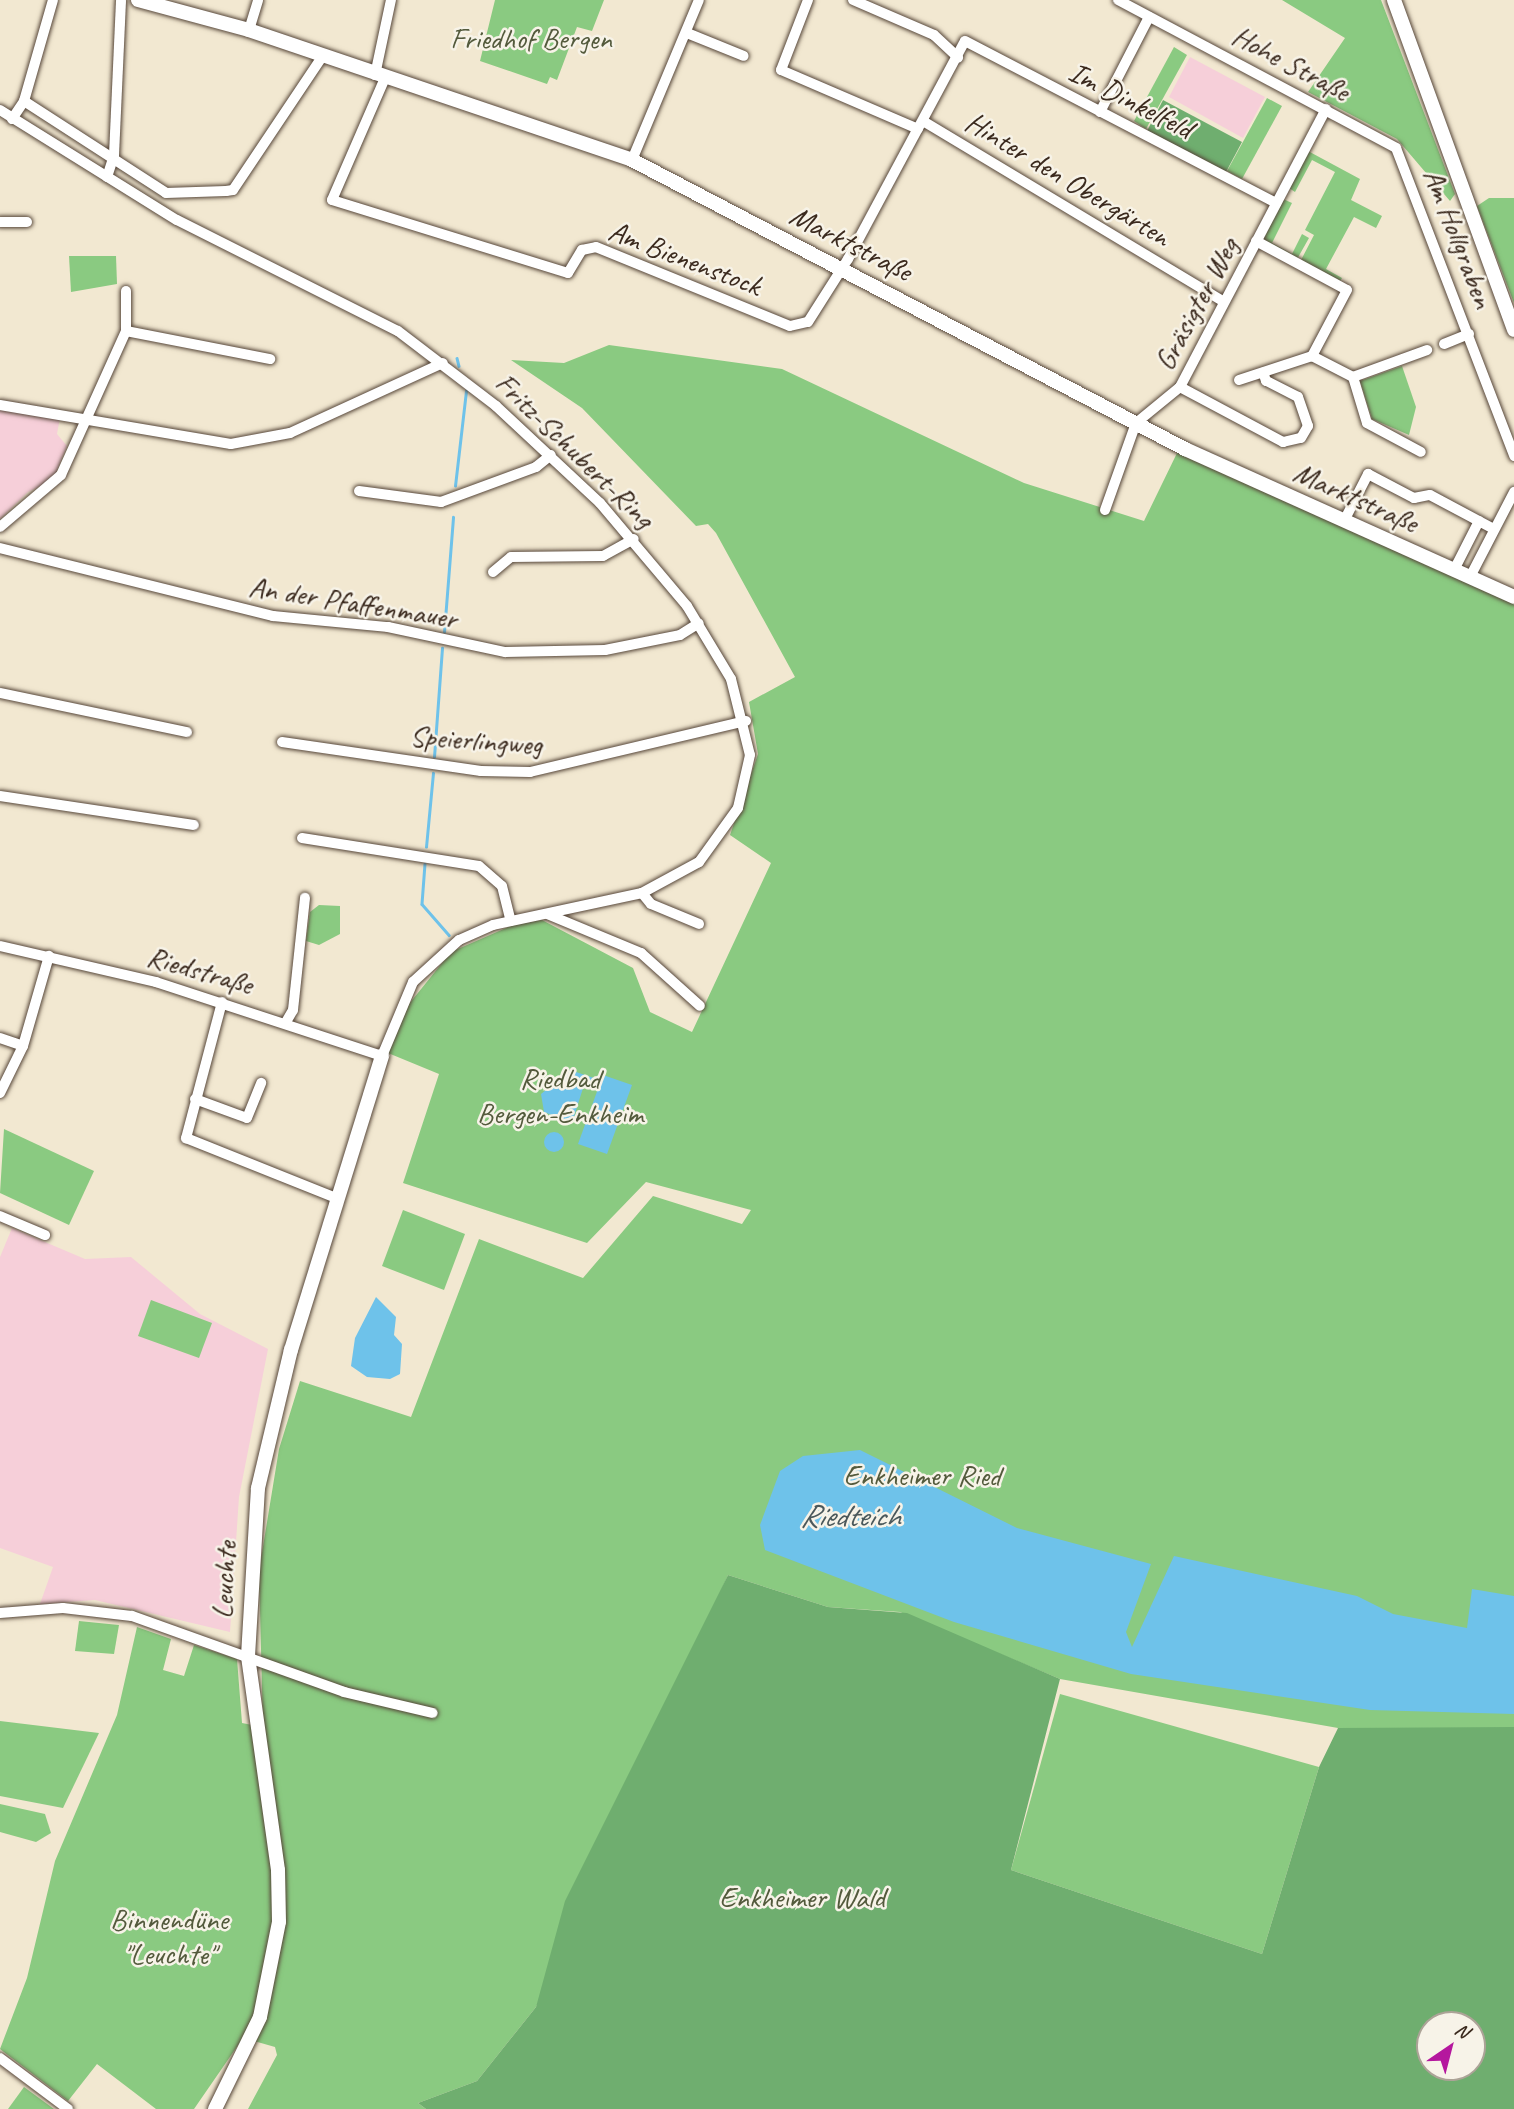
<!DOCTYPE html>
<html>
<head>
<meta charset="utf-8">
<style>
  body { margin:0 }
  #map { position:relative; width:1514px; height:2109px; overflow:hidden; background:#f2e8d1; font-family:Caveat,sans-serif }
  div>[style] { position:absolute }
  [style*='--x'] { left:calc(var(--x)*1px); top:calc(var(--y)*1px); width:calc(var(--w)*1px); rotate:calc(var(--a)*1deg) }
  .built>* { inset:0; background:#f6cfd9 }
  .green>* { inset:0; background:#8aca81 }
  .forest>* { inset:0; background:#6fae6f }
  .water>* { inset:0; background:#6ec2ea }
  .round { border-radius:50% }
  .stream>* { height:2.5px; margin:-1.25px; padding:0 1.25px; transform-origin:1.25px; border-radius:1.25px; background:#6ec2ea }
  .roads { filter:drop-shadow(0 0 2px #564639) drop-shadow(0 0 2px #564639) }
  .street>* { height:10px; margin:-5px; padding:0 5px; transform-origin:5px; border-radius:5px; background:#fff }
  .secondary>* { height:14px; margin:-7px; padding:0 7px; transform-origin:7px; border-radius:7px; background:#fff }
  span { translate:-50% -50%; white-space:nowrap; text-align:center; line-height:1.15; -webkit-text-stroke:5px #f7f3e8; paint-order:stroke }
  .park-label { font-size:30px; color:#535a3c }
  .street-label { font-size:30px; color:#3b2a1e }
  .water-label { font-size:32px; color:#4a585b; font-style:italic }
  .north { position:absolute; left:1416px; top:2011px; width:70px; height:70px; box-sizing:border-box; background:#f7f3e8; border:2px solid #aca397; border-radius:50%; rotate:35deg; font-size:19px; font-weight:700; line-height:28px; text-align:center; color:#3b2a1e }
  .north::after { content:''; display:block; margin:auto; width:24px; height:32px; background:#b5179e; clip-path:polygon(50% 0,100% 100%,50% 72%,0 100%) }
</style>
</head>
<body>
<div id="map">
  <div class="built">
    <i style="clip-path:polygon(1190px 57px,1265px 97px,1243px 138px,1169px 97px)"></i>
    <i style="clip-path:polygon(0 409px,60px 418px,57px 434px,67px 446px,53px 480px,28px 492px,0 519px)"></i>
    <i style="clip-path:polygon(12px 1228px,85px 1259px,131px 1257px,200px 1314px,268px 1349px,239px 1497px,230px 1632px,95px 1600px,40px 1604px,53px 1567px,0 1548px,0 1257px)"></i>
  </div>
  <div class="green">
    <i style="clip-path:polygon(495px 0,604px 0,592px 31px,577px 27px,557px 80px,550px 77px,547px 84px,480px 61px)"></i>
    <i style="clip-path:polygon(1282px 0,1381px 0,1455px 194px,1450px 201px,1397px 139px,1308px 92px,1345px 38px)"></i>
    <i style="clip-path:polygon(1174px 47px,1187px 55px,1146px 129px,1134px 121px)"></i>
    <i style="clip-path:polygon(1267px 98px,1282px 106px,1242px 179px,1227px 171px)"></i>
    <i style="clip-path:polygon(1308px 151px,1360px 179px,1351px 200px,1382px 216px,1376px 228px,1354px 217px,1326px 269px,1342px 278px,1339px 283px,1300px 262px,1314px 235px,1305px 230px,1335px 172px,1312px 160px,1295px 192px,1289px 188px)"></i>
    <i style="clip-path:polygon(1489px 198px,1514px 198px,1514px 303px,1477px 206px)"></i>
    <i style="clip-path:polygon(1283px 199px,1292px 203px,1272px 243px,1292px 254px,1302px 234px,1309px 238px,1296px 261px,1260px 242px)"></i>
    <i style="clip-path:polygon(69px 256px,116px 256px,117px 284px,71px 292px)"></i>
    <i style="clip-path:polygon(609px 345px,782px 369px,1024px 483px,1144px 521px,1178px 451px,1514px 597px,1514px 1754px,1402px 1728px,1338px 1728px,1060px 1679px,900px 1612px,828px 1607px,728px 1575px,536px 2007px,477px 2081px,418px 2103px,426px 2109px,248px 2109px,277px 2055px,275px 2047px,243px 2038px,194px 2109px,156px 2109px,97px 2064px,68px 2101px,0 2049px,27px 1978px,55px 1861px,117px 1715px,137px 1627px,171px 1639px,163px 1670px,184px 1676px,194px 1645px,237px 1659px,242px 1723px,263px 1727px,259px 1571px,279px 1449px,300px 1381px,411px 1417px,479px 1239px,583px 1278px,653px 1196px,742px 1224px,751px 1210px,646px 1182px,587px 1243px,403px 1183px,439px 1074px,388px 1053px,409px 1004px,451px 952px,513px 925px,542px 920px,633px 968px,650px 1012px,692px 1032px,771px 863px,730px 835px,758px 754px,749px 702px,795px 677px,716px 533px,708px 524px,696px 526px,582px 408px,511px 360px,564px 363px)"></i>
    <i style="clip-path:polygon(1402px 366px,1416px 407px,1409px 435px,1372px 419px,1360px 381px)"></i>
    <i style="clip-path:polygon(319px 905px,340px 906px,340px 934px,319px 945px,306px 941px,310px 912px)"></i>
    <i style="clip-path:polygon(4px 1129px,94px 1171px,69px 1225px,0 1193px)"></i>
    <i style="clip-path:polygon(403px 1210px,465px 1234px,444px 1290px,382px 1266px)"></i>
    <i style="clip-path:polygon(151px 1300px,212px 1323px,199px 1358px,138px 1336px)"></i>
    <i style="clip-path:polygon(79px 1621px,119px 1625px,114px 1654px,75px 1651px)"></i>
    <i style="clip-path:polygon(1060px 1694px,1319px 1767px,1262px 1954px,1011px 1870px)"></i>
    <i style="clip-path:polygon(0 1721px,99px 1733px,63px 1808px,0 1796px)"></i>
    <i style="clip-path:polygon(0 1804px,45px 1814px,51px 1833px,36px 1842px,0 1832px)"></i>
    <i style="clip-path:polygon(24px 2087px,54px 2109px,8px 2109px)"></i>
  </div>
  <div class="forest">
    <i style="clip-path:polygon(1163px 100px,1242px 142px,1226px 172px,1147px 131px)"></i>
    <i style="clip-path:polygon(evenodd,728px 1575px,828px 1607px,907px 1613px,1060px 1679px,1011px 1870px,1262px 1954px,1319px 1767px,1338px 1728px,1514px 1727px,1514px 2109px,426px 2109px,418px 2103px,477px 2081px,536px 2007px,565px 1901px,728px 1575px,1472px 2025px,1472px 2067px,1430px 2067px,1430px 2025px,1472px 2025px)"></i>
  </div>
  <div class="water">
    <i style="clip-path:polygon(570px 1070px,600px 1080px,598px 1087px,584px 1085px,572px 1123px,544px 1112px,541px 1094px)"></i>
    <i style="clip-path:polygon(603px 1075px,632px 1085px,607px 1154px,578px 1144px)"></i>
    <i class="round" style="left:544px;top:1132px;width:20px;height:20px"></i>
    <i style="clip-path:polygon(376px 1297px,396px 1317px,394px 1335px,402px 1344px,400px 1374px,390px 1379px,367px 1377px,351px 1366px,355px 1338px)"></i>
    <i style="clip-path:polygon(860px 1450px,1017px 1528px,1151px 1564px,1126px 1632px,1132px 1647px,1174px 1556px,1357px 1596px,1393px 1614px,1467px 1628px,1472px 1589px,1514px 1596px,1514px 1714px,1370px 1710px,1131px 1674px,954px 1622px,765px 1550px,760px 1525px,780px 1471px,803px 1456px)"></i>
  </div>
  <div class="stream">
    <i style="--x:457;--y:358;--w:8;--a:76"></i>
    <i style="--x:455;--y:486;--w:96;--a:-83.4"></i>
    <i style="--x:444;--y:632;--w:115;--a:-85.5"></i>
    <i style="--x:434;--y:757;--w:109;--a:-85.8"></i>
    <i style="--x:426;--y:847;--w:74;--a:-84.6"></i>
    <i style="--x:425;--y:864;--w:40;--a:94.3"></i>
    <i style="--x:422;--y:904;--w:41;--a:48.9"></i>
  </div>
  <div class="roads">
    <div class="street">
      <i style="--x:808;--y:0;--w:75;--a:111.1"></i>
      <i style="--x:781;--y:70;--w:149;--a:23.3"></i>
      <i style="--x:853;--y:0;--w:88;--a:23.4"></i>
      <i style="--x:934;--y:35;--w:33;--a:43"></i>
      <i style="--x:1118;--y:0;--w:315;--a:28"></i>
      <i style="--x:1396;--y:148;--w:330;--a:69"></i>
      <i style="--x:249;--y:30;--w:31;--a:-73"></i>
      <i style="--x:687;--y:33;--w:61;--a:22"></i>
      <i style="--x:375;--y:75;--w:77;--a:-78"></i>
      <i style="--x:385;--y:78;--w:133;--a:113.5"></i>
      <i style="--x:332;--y:200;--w:247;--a:17.2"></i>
      <i style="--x:568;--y:273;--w:27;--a:-59"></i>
      <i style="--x:582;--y:250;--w:14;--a:-12"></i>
      <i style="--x:596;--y:247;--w:209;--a:22.2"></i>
      <i style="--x:790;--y:326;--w:18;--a:-13"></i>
      <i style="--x:808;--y:322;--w:75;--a:-57.6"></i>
      <i style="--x:848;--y:259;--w:247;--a:-61.8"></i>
      <i style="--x:965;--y:41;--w:351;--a:27.5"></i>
      <i style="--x:24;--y:101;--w:169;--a:32.9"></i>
      <i style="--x:166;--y:193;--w:60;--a:-1.9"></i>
      <i style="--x:226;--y:191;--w:7;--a:-8"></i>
      <i style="--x:233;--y:190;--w:160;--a:-56.2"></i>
      <i style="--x:0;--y:110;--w:208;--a:31.9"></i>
      <i style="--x:177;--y:220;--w:247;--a:26.7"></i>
      <i style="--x:398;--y:331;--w:123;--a:37.4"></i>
      <i style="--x:496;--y:406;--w:142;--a:43"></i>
      <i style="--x:600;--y:503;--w:135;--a:49.8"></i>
      <i style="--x:687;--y:606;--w:85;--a:58.9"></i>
      <i style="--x:731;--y:679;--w:78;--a:76"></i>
      <i style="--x:750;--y:755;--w:54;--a:102.8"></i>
      <i style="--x:738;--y:808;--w:67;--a:125.8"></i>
      <i style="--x:699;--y:862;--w:65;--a:151.5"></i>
      <i style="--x:642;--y:893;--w:152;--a:167.9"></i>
      <i style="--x:493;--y:925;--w:37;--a:156"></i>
      <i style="--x:459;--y:940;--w:62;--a:137.6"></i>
      <i style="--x:413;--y:982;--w:80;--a:112.7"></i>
      <i style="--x:382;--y:1056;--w:238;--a:-161.9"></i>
      <i style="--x:156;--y:982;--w:160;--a:-167"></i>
      <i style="--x:1100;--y:112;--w:107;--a:-62.7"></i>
      <i style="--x:12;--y:119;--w:22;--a:-56"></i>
      <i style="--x:24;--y:101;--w:105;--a:-74"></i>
      <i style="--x:923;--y:121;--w:351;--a:31"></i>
      <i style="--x:632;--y:160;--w:173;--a:-67.3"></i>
      <i style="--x:107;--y:177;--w:23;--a:-72"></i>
      <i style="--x:114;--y:155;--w:155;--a:-87.4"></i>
      <i style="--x:0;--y:222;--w:27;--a:0"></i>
      <i style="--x:1256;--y:241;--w:103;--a:28.3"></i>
      <i style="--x:1347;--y:290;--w:75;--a:117.9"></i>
      <i style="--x:126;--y:331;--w:147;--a:11"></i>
      <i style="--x:1444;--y:344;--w:27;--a:-22"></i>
      <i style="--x:1353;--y:377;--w:48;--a:73.1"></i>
      <i style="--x:1367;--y:423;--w:61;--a:28.2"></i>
      <i style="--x:1239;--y:380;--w:77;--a:-18.2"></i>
      <i style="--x:1312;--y:356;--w:46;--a:27.1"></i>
      <i style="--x:1353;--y:377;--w:79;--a:-20"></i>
      <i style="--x:1180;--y:387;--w:117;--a:28.1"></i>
      <i style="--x:1283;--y:442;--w:18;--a:-13"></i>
      <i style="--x:1301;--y:438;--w:14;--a:-60"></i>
      <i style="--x:1308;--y:426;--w:31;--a:-109"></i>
      <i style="--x:1298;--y:397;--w:36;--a:-153"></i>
      <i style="--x:1266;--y:381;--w:9;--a:-108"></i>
      <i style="--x:0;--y:405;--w:234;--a:9.6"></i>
      <i style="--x:231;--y:444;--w:60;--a:-10.6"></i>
      <i style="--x:290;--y:433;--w:168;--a:-24.6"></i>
      <i style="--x:359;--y:491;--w:83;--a:7.6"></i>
      <i style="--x:441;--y:502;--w:101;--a:-20.2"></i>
      <i style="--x:536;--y:467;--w:19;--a:-39"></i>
      <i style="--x:1105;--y:510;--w:92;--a:-70.4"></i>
      <i style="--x:1136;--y:423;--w:57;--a:-39.3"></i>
      <i style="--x:1180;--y:387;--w:314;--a:-62.3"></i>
      <i style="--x:1344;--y:521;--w:53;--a:-62.9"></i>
      <i style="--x:1368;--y:474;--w:52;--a:27.6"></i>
      <i style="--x:1414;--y:498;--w:16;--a:-11"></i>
      <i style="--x:1430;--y:495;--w:72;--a:28"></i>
      <i style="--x:0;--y:527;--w:80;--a:-40.4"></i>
      <i style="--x:61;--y:475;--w:158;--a:-65.7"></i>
      <i style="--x:126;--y:331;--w:40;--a:-90"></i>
      <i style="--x:0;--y:548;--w:281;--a:14"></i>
      <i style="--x:273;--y:616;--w:116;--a:5.5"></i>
      <i style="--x:388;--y:627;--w:120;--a:12.1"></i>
      <i style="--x:505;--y:652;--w:100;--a:-1.1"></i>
      <i style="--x:605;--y:650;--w:76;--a:-11.3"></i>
      <i style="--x:680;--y:635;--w:22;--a:-32"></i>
      <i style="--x:1454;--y:570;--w:55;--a:-63"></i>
      <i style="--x:493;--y:572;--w:23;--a:-40"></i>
      <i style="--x:511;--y:557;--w:92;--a:-0.6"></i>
      <i style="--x:603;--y:556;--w:35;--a:-29"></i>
      <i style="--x:1470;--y:577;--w:96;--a:-62.6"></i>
      <i style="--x:0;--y:693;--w:191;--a:11.8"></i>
      <i style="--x:282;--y:742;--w:201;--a:8.3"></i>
      <i style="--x:481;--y:771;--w:49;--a:1.2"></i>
      <i style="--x:530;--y:772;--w:222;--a:-13.3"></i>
      <i style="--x:0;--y:796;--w:196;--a:8.5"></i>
      <i style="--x:302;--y:838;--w:179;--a:9"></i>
      <i style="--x:479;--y:866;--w:30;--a:41"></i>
      <i style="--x:502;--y:886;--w:36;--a:76"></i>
      <i style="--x:642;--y:893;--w:14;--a:51"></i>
      <i style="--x:651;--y:904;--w:52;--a:22.6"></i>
      <i style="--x:547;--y:914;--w:102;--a:22.5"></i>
      <i style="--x:641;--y:953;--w:79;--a:41.9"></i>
      <i style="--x:222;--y:1002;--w:141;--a:104.8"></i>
      <i style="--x:186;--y:1138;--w:162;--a:21.8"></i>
      <i style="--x:286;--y:1022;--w:14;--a:-60"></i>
      <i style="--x:293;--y:1010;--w:113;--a:-83.9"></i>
      <i style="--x:0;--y:1038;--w:24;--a:19"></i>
      <i style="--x:0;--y:1093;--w:52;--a:-63.9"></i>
      <i style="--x:23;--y:1046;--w:94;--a:-73.9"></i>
      <i style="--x:195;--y:1099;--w:55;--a:20.1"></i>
      <i style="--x:247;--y:1118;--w:38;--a:-68"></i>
      <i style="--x:0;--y:1216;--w:49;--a:22.9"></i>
      <i style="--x:0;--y:1613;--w:63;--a:-4.5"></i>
      <i style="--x:63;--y:1608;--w:69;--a:6.6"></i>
      <i style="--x:132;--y:1616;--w:225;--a:19.7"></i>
      <i style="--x:344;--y:1692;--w:91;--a:13.3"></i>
      <i style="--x:0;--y:2058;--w:85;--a:36.9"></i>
    </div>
    <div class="secondary">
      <i style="--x:138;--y:0;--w:115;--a:15.1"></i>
      <i style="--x:249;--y:30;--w:404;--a:18.7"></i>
      <i style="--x:632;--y:160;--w:624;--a:27.59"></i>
      <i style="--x:1185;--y:449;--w:361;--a:24.2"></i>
      <i style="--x:1394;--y:0;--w:351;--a:70"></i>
      <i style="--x:215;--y:2109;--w:102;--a:-63.9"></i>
      <i style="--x:260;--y:2017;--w:97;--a:-78.7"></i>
      <i style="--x:279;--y:1922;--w:52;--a:-91.1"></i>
      <i style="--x:278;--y:1870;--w:216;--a:-98"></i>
      <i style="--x:248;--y:1656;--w:168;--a:-86.6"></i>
      <i style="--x:258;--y:1488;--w:142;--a:-76.6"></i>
      <i style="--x:291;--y:1350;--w:308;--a:-72.8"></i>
    </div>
  </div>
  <div class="park-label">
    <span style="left:531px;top:38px">Friedhof Bergen</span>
    <span style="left:560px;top:1095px">Riedbad<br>Bergen-Enkheim</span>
    <span style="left:922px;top:1475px">Enkheimer Ried</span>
    <span style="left:802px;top:1897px">Enkheimer Wald</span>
    <span style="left:169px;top:1936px">Binnendüne<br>"Leuchte"</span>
  </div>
  <div class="street-label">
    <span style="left:1291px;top:63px;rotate:28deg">Hohe Straße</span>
    <span style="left:1131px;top:100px;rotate:27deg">Im Dinkelfeld</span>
    <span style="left:1068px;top:179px;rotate:31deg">Hinter den Obergärten</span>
    <span style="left:1459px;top:238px;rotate:69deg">Am Hollgraben</span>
    <span style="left:851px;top:243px;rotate:27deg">Marktstraße</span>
    <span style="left:685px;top:258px;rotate:21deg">Am Bienenstock</span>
    <span style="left:1196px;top:304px;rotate:-62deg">Gräsigter Weg</span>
    <span style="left:575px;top:450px;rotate:44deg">Fritz-Schubert-Ring</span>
    <span style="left:1356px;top:497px;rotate:24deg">Marktstraße</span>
    <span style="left:353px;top:602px;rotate:9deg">An der Pfaffenmauer</span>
    <span style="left:476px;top:740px;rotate:4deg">Speierlingweg</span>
    <span style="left:200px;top:970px;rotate:16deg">Riedstraße</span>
    <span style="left:224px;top:1580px;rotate:-87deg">Leuchte</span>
  </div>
  <div class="water-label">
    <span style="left:850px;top:1516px">Riedteich</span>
  </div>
  <div class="north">N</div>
</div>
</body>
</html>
